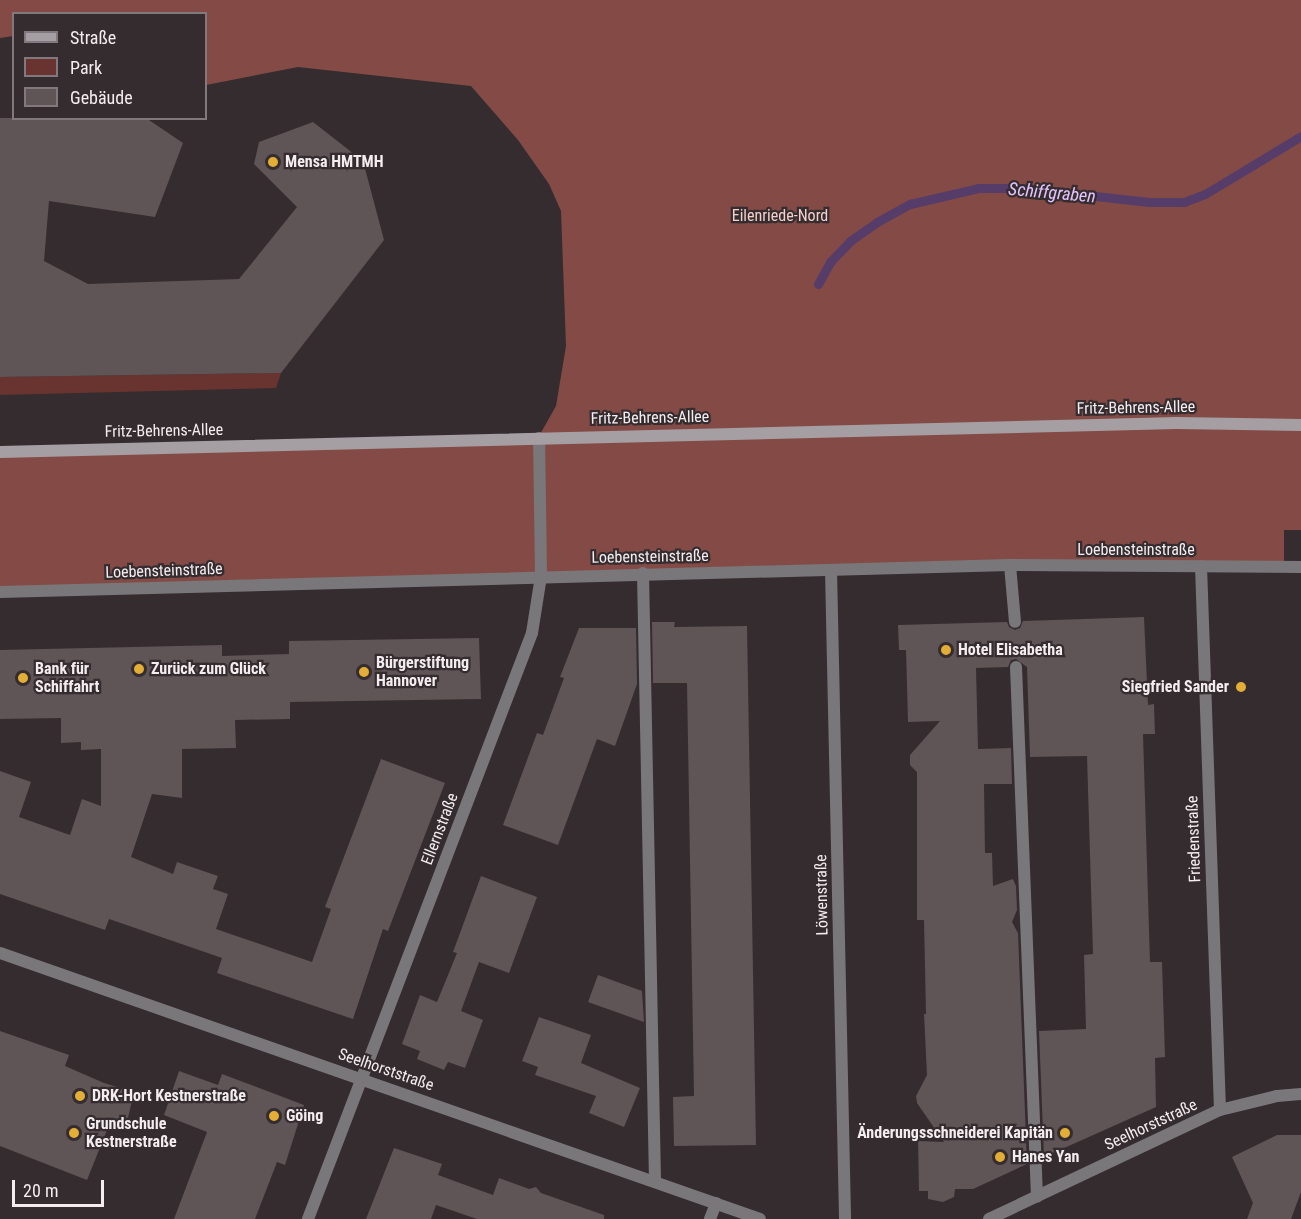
<!DOCTYPE html>
<html>
<head>
<meta charset="utf-8">
<style>
  body { margin:0 }
  #map { position:relative; width:1301px; height:1219px; overflow:hidden; background:#352c30; font-family:"Roboto Condensed",sans-serif }
  div>[style] { position:absolute }
  [style*='--x'] { left:calc(var(--x)*1px); top:calc(var(--y)*1px); width:calc(var(--w)*1px); rotate:calc(var(--a)*1deg) }
  .green>* { inset:0; background:#693430 }
  .forest>* { inset:0; background:#844b46 }
  .stream>* { height:9px; margin:-4.5px; padding:0 4.5px; transform-origin:4.5px; border-radius:4.5px; background:#563c69 }
  .building>* { inset:0; background:#5f5456 }
  .lane>* { height:12px; margin:-6px; padding:0 6px; transform-origin:6px; border-radius:6px; background:#7a777a }
  .street>* { height:12px; margin:-6px; padding:0 6px; transform-origin:6px; border-radius:6px; background:#7a777a }
  .secondary>* { height:12px; margin:-6px; padding:0 6px; transform-origin:6px; border-radius:6px; background:#a59fa4 }
  .dots>* { width:16px; height:16px; translate:-50% -50%; box-sizing:border-box; border:3px solid #352c30; border-radius:50% }
  span { translate:-50% -50%; white-space:nowrap; text-align:center; line-height:1.15; -webkit-text-stroke:4.5px #352c30; paint-order:stroke }
  .poi-label { font-size:16px; color:#f3edf0; font-weight:700 }
  .left { translate:0 -50%; text-align:left }
  .right { translate:-100% -50%; text-align:right }
  .park-label { font-size:16px; color:#f5cfcb }
  .street-label { font-size:16px; color:#f3edf0 }
  .water-label { font-size:18px; color:#e3c3fd; font-style:italic }
  .legend { position:absolute; left:12px; top:12px; width:195px; height:108px; box-sizing:border-box; background:#352c30; border:2px solid #81797d; margin:0; padding:8px 10px; list-style:none; font-size:18px; color:#f3edf0 }
  .legend li { display:flex; align-items:center; gap:12px; height:30px }
  .legend b { width:30px; border:2px solid #81797d }
  .scale { position:absolute; left:12px; top:1180px; width:92px; height:27px; box-sizing:border-box; border:3px solid #f3edf0; border-top:0; padding-left:8px; font-size:18px; line-height:21px; white-space:nowrap; color:#f3edf0; -webkit-text-stroke:4px #352c30; paint-order:stroke }
</style>
</head>
<body>
<div id="map">
  <div class="green">
    <i style="clip-path:polygon(281px 373px,276px 388px,0 395px,0 377px)"></i>
  </div>
  <div class="forest">
    <i style="clip-path:polygon(0 0,1301px 0,1301px 530px,1284px 530px,1284px 567px,1010px 565px,0 592px,0 452px,538px 438px,556px 406px,566px 346px,561px 211px,549px 184px,518px 140px,471px 86px,298px 67px,206px 85px,206px 14px,14px 14px,13px 36px,0 38px)"></i>
  </div>
  <div class="stream">
    <i style="--x:818;--y:284;--w:25;--a:-61"></i>
    <i style="--x:830;--y:262;--w:29;--a:-46"></i>
    <i style="--x:850;--y:241;--w:33;--a:-35"></i>
    <i style="--x:877;--y:222;--w:38;--a:-29"></i>
    <i style="--x:910;--y:204;--w:71;--a:-13.1"></i>
    <i style="--x:979;--y:188;--w:44;--a:0"></i>
    <i style="--x:1023;--y:188;--w:127;--a:6.3"></i>
    <i style="--x:1149;--y:202;--w:35;--a:0"></i>
    <i style="--x:1184;--y:202;--w:22;--a:-21"></i>
    <i style="--x:1205;--y:194;--w:112;--a:-31.1"></i>
  </div>
  <div class="building">
    <i style="clip-path:polygon(0 118px,146px 118px,183px 143px,155px 217px,49px 201px,44px 261px,88px 284px,239px 279px,297px 207px,254px 164px,259px 142px,313px 122px,363px 161px,384px 240px,281px 373px,0 377px)"></i>
    <i style="clip-path:polygon(1144px 617px,1148px 705px,1154px 704px,1155px 734px,1143px 734px,1150px 962px,1162px 962px,1165px 1057px,1155px 1058px,1156px 1107px,1044px 1157px,1039px 1031px,1086px 1029px,1084px 955px,1093px 954px,1087px 756px,1030px 757px,1027px 667px,1016px 659px,1011px 660px,1008px 667px,976px 668px,978px 749px,1011px 748px,1012px 784px,984px 784px,985px 853px,992px 853px,993px 886px,1013px 879px,1016px 886px,1017px 910px,1012px 922px,1018px 933px,1027px 1164px,973px 1189px,955px 1189px,954px 1197px,943px 1202px,928px 1199px,928px 1191px,919px 1191px,918px 1141px,944px 1142px,917px 1103px,916px 1096px,927px 1075px,924px 1014px,926px 1014px,924px 920px,917px 920px,917px 772px,910px 765px,910px 755px,940px 721px,908px 722px,906px 650px,899px 650px,898px 625px,1007px 622px,1009px 627px,1015px 630px,1020px 628px,1023px 621px)"></i>
    <i style="clip-path:polygon(652px 622px,675px 622px,674px 627px,747px 626px,756px 1145px,674px 1146px,673px 1097px,694px 1096px,687px 683px,653px 683px)"></i>
    <i style="clip-path:polygon(579px 628px,636px 628px,637px 684px,615px 746px,597px 739px,558px 845px,503px 825px,537px 733px,543px 735px,564px 678px,560px 677px)"></i>
    <i style="clip-path:polygon(479px 638px,481px 699px,290px 702px,290px 719px,235px 720px,236px 748px,182px 749px,182px 798px,152px 794px,131px 857px,173px 874px,177px 862px,218px 876px,213px 889px,228px 894px,216px 929px,312px 962px,331px 909px,325px 907px,381px 759px,445px 783px,388px 931px,383px 929px,353px 1019px,217px 973px,222px 958px,109px 919px,105px 930px,0 894px,0 771px,31px 782px,19px 817px,70px 835px,82px 799px,101px 806px,101px 749px,81px 750px,81px 742px,61px 743px,61px 718px,0 719px,0 650px,222px 645px,222px 656px,289px 654px,289px 641px)"></i>
    <i style="clip-path:polygon(481px 876px,537px 897px,509px 973px,479px 962px,461px 1011px,483px 1020px,465px 1068px,448px 1062px,444px 1070px,417px 1059px,420px 1051px,402px 1044px,420px 995px,437px 1002px,457px 953px,453px 952px)"></i>
    <i style="clip-path:polygon(598px 975px,642px 991px,644px 1022px,588px 1002px)"></i>
    <i style="clip-path:polygon(539px 1017px,591px 1035px,581px 1063px,640px 1088px,624px 1127px,589px 1113px,596px 1096px,535px 1075px,538px 1067px,522px 1061px)"></i>
    <i style="clip-path:polygon(0 1031px,69px 1055px,65px 1066px,104px 1083px,134px 1092px,125px 1131px,109px 1125px,87px 1180px,0 1146px)"></i>
    <i style="clip-path:polygon(179px 1071px,218px 1085px,222px 1074px,304px 1105px,285px 1165px,277px 1162px,255px 1219px,174px 1219px,207px 1132px,164px 1115px)"></i>
    <i style="clip-path:polygon(1277px 1135px,1301px 1135px,1301px 1192px,1291px 1219px,1247px 1219px,1253px 1203px,1232px 1157px)"></i>
    <i style="clip-path:polygon(394px 1148px,442px 1164px,438px 1175px,493px 1195px,499px 1178px,529px 1189px,536px 1187px,541px 1193px,604px 1215px,604px 1219px,477px 1219px,436px 1205px,431px 1219px,366px 1219px)"></i>
  </div>
  <div class="lane">
    <i style="--x:1010;--y:565;--w:57;--a:85"></i>
    <i style="--x:643;--y:573;--w:608;--a:88.87"></i>
    <i style="--x:1016;--y:667;--w:530;--a:87.73"></i>
  </div>
  <div class="street">
    <i style="--x:1201;--y:566;--w:544;--a:88"></i>
    <i style="--x:831;--y:570;--w:649;--a:88.76"></i>
    <i style="--x:0;--y:592;--w:1010;--a:-1.53"></i>
    <i style="--x:1010;--y:565;--w:291;--a:0.4"></i>
    <i style="--x:0;--y:953;--w:805;--a:19.29"></i>
    <i style="--x:308;--y:1219;--w:627;--a:-69.08"></i>
    <i style="--x:532;--y:633;--w:58;--a:-81"></i>
    <i style="--x:541;--y:576;--w:138;--a:-90.8"></i>
    <i style="--x:710;--y:1219;--w:17;--a:-69"></i>
    <i style="--x:989;--y:1219;--w:255;--a:-25.3"></i>
    <i style="--x:1220;--y:1110;--w:59;--a:-13.8"></i>
    <i style="--x:1277;--y:1096;--w:24;--a:-5"></i>
  </div>
  <div class="secondary">
    <i style="--x:0;--y:452;--w:1177;--a:-1.41"></i>
    <i style="--x:1177;--y:423;--w:124;--a:0.9"></i>
  </div>
  <div class="dots">
    <i style="left:273px;top:162px;background:#e3ae35"></i>
    <i style="left:946px;top:650px;background:#e3ae35"></i>
    <i style="left:139px;top:669px;background:#e3ae35"></i>
    <i style="left:364px;top:672px;background:#e3ae35"></i>
    <i style="left:23px;top:678px;background:#e3ae35"></i>
    <i style="left:1241px;top:687px;background:#e3ae35"></i>
    <i style="left:80px;top:1096px;background:#e3ae35"></i>
    <i style="left:274px;top:1116px;background:#e3ae35"></i>
    <i style="left:74px;top:1133px;background:#e3ae35"></i>
    <i style="left:1065px;top:1133px;background:#e3ae35"></i>
    <i style="left:1000px;top:1157px;background:#e3ae35"></i>
  </div>
  <div class="poi-label">
    <span class="left" style="left:285px;top:162px">Mensa HMTMH</span>
    <span class="left" style="left:958px;top:650px">Hotel Elisabetha</span>
    <span class="left" style="left:376px;top:672px">Bürgerstiftung<br>Hannover</span>
    <span class="left" style="left:35px;top:678px">Bank für<br>Schiffahrt</span>
    <span class="left" style="left:151px;top:669px">Zurück zum Glück</span>
    <span class="right" style="left:1229px;top:687px">Siegfried Sander</span>
    <span class="left" style="left:92px;top:1096px">DRK-Hort Kestnerstraße</span>
    <span class="left" style="left:286px;top:1116px">Göing</span>
    <span class="left" style="left:86px;top:1133px">Grundschule<br>Kestnerstraße</span>
    <span class="right" style="left:1053px;top:1133px">Änderungsschneiderei Kapitän</span>
    <span class="left" style="left:1012px;top:1157px">Hanes Yan</span>
  </div>
  <div class="park-label">
    <span style="left:780px;top:216px">Eilenriede-Nord</span>
  </div>
  <div class="street-label">
    <span style="left:1136px;top:408px;rotate:-1deg">Fritz-Behrens-Allee</span>
    <span style="left:650px;top:418px;rotate:-1deg">Fritz-Behrens-Allee</span>
    <span style="left:164px;top:431px;rotate:-1deg">Fritz-Behrens-Allee</span>
    <span style="left:1136px;top:550px">Loebensteinstraße</span>
    <span style="left:650px;top:557px;rotate:-1deg">Loebensteinstraße</span>
    <span style="left:164px;top:571px;rotate:-2deg">Loebensteinstraße</span>
    <span style="left:440px;top:829px;rotate:-69deg">Ellernstraße</span>
    <span style="left:1194px;top:839px;rotate:-92deg">Friedenstraße</span>
    <span style="left:822px;top:895px;rotate:-91deg">Löwenstraße</span>
    <span style="left:386px;top:1070px;rotate:19deg">Seelhorststraße</span>
    <span style="left:1151px;top:1125px;rotate:-25deg">Seelhorststraße</span>
  </div>
  <div class="water-label">
    <span style="left:1052px;top:193px;rotate:5deg">Schiffgraben</span>
  </div>
  <ul class="legend">
  <li><b style="height:8px;background:#a59fa4"></b>Straße</li>
  <li><b style="height:16px;background:#693430"></b>Park</li>
  <li><b style="height:16px;background:#5f5456"></b>Gebäude</li>
  </ul>
  <div class="scale">20 m</div>
</div>
</body>
</html>
